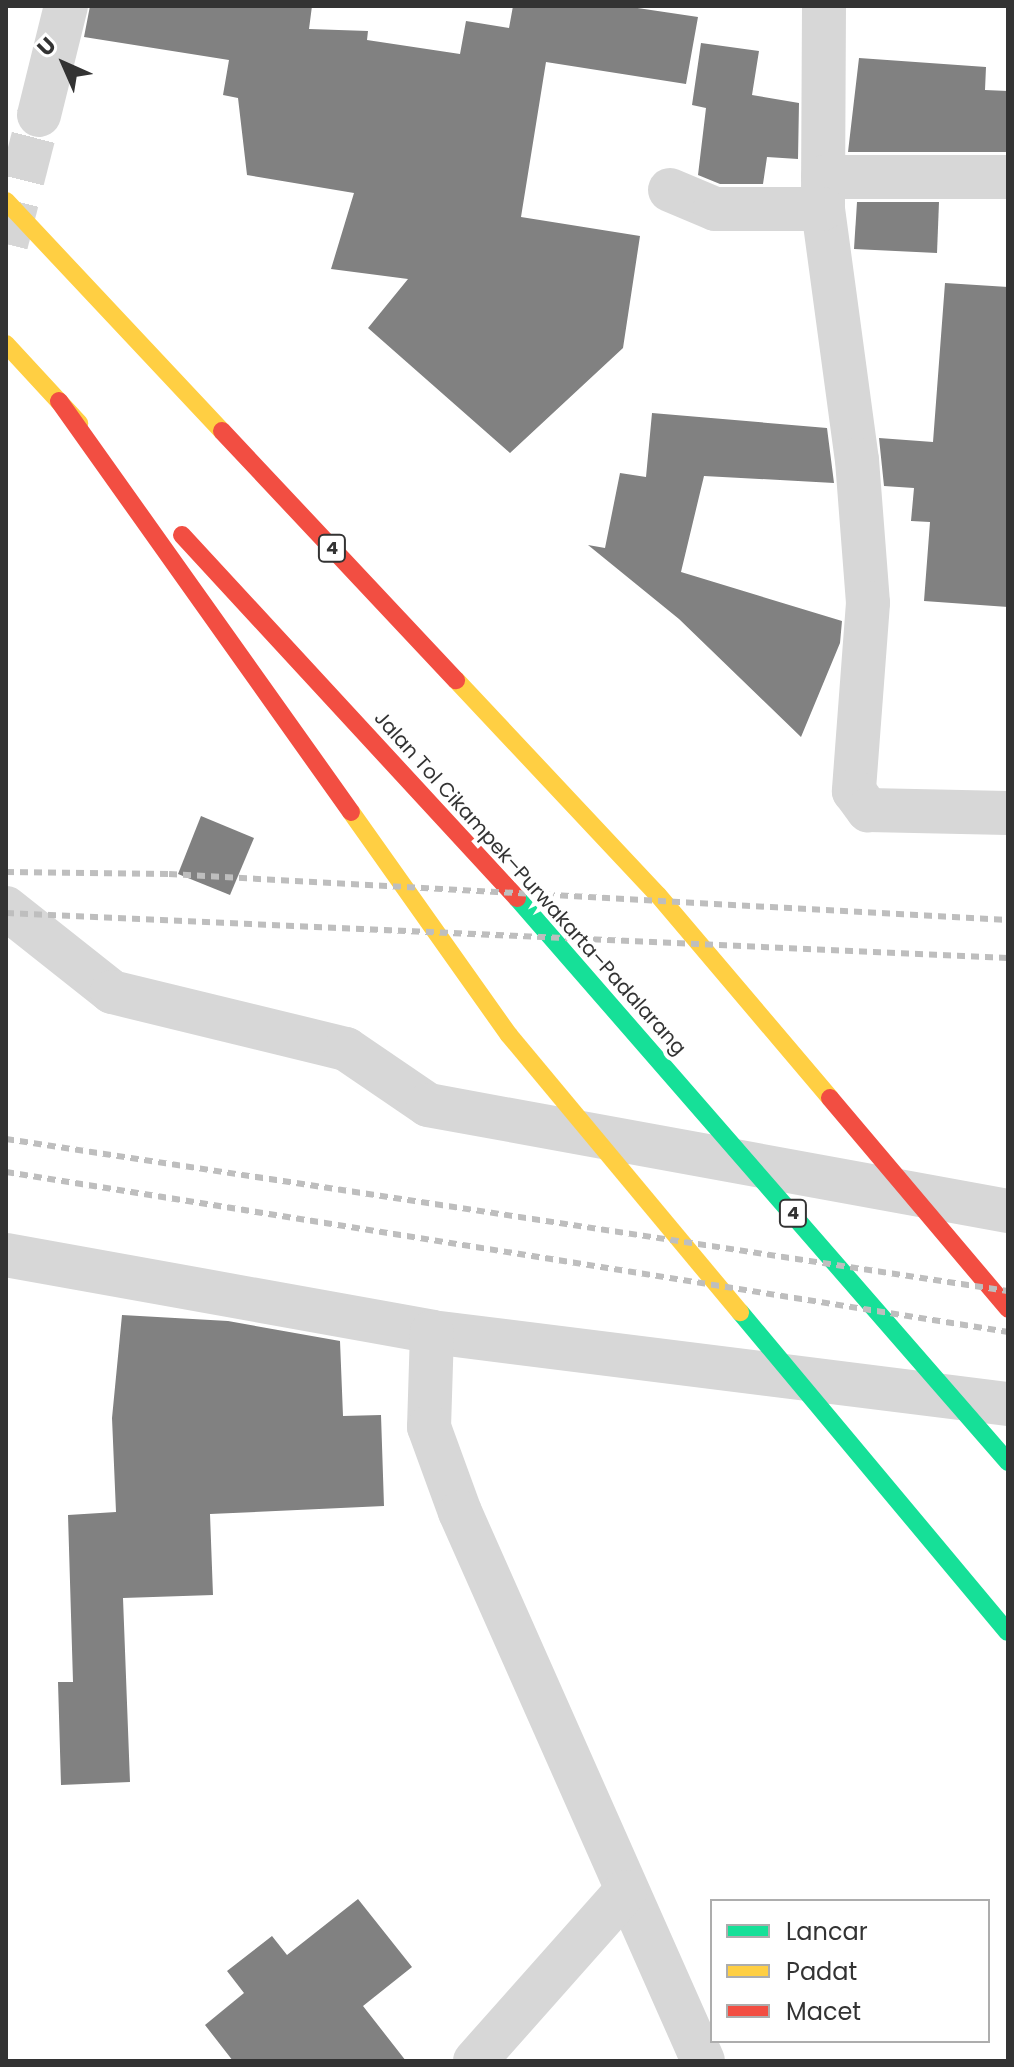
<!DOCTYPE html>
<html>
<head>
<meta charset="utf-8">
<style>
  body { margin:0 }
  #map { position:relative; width:1014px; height:2067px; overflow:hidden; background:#fff; font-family:Poppins,sans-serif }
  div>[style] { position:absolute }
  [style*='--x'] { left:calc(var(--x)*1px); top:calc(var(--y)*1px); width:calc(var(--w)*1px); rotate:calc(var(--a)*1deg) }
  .building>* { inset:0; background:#818181 }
  .street-tunnel>* { height:44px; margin-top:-22px; transform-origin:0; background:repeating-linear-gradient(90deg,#d6d6d6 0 44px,transparent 0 66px) }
  .street>* { height:44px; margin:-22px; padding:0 22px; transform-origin:22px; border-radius:22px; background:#d7d7d7 }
  .fast>* { height:18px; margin:-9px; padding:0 9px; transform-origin:9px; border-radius:9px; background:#16e098 }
  .slow>* { height:18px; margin:-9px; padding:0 9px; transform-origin:9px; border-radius:9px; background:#ffcf43 }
  .jam>* { height:18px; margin:-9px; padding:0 9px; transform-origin:9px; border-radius:9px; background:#f24e42 }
  .rail>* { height:6px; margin-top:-3px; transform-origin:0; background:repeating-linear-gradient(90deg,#bebebe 0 8px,transparent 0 14px) }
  span { translate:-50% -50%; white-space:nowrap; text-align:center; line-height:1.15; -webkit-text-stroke:8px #fff; paint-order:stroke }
  .shield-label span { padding:2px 6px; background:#fff; border:2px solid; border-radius:6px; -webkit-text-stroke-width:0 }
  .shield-label { font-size:18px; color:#333; font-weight:700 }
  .street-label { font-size:20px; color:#333 }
  .frame { position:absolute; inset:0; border:8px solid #333; pointer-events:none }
  .legend { position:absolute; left:710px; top:1899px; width:280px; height:144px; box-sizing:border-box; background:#fff; border:2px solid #adadad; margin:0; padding:10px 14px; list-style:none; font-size:24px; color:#333 }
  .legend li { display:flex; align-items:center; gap:16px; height:40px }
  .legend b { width:40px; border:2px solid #adadad }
  .north { position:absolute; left:24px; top:24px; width:80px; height:80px; -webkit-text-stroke:6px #fff; paint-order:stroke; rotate:315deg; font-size:22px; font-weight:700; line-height:32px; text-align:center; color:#333 }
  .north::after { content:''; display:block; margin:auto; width:28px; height:36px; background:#333; clip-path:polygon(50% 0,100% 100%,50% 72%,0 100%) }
</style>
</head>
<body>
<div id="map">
  <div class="building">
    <i style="clip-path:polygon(90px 6px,312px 6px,309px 29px,368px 31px,367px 40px,460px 54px,466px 21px,509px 28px,513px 6px,624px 6px,698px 17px,686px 84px,546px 62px,521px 217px,640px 236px,623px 348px,510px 453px,368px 328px,408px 279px,331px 269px,354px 193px,247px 175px,238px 98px,223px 95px,229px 60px,84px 37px)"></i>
    <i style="clip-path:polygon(701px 43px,759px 51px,752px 95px,799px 103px,798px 159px,767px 157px,763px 184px,720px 184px,698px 175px,706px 108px,692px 105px)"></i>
    <i style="clip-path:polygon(859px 58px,986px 67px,985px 90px,1008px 91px,1008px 152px,848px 152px)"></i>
    <i style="clip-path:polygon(857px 202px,939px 202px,937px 253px,854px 249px)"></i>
    <i style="clip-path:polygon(945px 283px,1008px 287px,1008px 607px,924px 601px,930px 522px,911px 521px,914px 488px,884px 486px,879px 438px,933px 442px)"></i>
    <i style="clip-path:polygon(652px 413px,827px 428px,834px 483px,704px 476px,681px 572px,842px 621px,840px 643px,801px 737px,679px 619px,588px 545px,605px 548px,620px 473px,646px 477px)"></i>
    <i style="clip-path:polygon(201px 816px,254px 838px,230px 895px,178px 874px)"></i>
    <i style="clip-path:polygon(122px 1315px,228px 1321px,340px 1341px,343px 1416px,381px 1415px,384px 1506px,210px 1514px,213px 1595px,123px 1598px,130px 1782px,61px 1785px,58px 1682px,73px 1682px,68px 1515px,116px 1512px,112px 1418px)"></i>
    <i style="clip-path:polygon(358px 1899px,412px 1967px,363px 2006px,406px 2061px,233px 2061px,205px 2025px,244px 1993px,227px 1971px,272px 1936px,287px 1955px)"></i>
  </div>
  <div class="street-tunnel">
    <i style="--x:6;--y:244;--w:133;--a:-75.7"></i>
  </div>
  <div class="street">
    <i style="--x:824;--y:6;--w:203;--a:90.3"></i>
    <i style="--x:823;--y:209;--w:253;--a:82.3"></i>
    <i style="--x:857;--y:460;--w:143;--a:85.6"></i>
    <i style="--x:868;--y:603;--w:189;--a:94.3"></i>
    <i style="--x:854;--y:791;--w:24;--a:54"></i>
    <i style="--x:868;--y:810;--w:140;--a:1.2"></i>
    <i style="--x:39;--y:115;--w:112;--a:-76.1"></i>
    <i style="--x:823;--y:177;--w:185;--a:0"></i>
    <i style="--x:670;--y:190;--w:49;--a:22.9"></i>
    <i style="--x:715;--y:209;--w:108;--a:0"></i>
    <i style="--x:6;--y:908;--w:135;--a:38.4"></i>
    <i style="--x:112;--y:992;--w:241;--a:13.7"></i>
    <i style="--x:346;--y:1049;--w:99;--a:34.3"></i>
    <i style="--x:428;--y:1105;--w:590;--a:10.36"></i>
    <i style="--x:6;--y:1255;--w:433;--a:10.2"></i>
    <i style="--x:432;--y:1332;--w:580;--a:7.13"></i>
    <i style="--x:432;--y:1332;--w:95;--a:91.8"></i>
    <i style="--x:429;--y:1427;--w:90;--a:70"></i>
    <i style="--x:460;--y:1512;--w:600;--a:66.12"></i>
    <i style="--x:475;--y:2061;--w:226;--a:-48.4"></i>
  </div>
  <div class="fast">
    <i style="--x:517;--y:898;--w:748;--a:48.96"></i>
    <i style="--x:740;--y:1312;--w:417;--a:50.1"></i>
  </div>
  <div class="slow">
    <i style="--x:6;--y:201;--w:316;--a:46.8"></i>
    <i style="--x:6;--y:344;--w:108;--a:47.3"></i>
    <i style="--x:456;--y:680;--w:295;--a:46.8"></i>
    <i style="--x:658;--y:895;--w:266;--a:49.7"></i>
    <i style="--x:351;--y:812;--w:273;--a:54.7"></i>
    <i style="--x:509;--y:1035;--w:361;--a:50.2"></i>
  </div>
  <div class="jam">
    <i style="--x:59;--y:401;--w:504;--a:54.61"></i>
    <i style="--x:222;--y:431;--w:342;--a:46.8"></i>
    <i style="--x:182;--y:535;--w:494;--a:47.3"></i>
    <i style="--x:830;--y:1098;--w:276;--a:49.8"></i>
  </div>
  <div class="rail">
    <i style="--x:6;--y:872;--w:163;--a:0.7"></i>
    <i style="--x:169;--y:874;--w:840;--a:3.14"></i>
    <i style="--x:6;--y:913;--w:1003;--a:2.57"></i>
    <i style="--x:6;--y:1139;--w:1013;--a:8.63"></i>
    <i style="--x:6;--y:1172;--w:1015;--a:9.07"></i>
  </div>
  <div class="shield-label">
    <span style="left:332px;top:548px">4</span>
    <span style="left:793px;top:1213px">4</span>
  </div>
  <div class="street-label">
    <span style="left:530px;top:883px;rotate:48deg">Jalan Tol Cikampek–Purwakarta–Padalarang</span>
  </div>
  <div class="frame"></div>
  <ul class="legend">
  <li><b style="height:10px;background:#16e098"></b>Lancar</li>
  <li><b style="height:10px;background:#ffcf43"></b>Padat</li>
  <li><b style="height:10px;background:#f24e42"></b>Macet</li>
  </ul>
  <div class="north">U</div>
</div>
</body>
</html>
